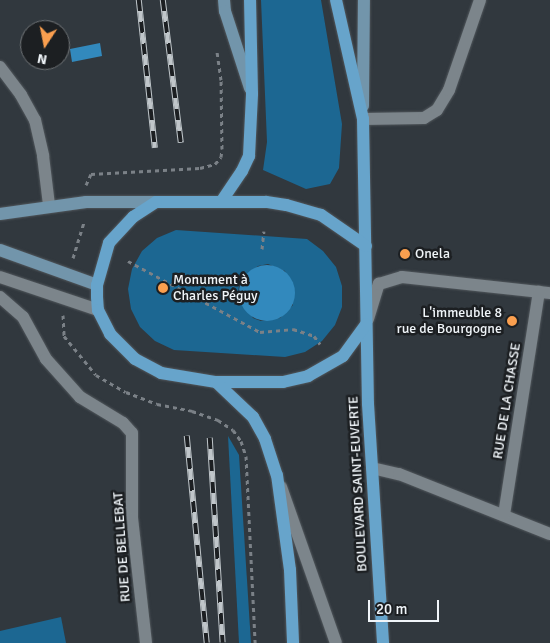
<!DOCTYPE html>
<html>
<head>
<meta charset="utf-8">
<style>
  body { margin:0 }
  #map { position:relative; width:550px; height:643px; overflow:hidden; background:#31383e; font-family:Signika,sans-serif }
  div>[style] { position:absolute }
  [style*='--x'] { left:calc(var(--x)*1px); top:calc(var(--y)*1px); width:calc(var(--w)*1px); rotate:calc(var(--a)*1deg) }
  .green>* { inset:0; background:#1c6792 }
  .water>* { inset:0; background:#3289bd }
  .round { border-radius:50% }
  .path>* { height:3px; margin-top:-1.5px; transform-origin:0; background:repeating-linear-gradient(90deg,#7b8187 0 4px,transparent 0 8px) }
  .roads { filter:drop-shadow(0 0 1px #51575c) drop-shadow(0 0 1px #51575c) }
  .lane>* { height:12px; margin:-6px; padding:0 6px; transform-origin:6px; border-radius:6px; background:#7c858b }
  .street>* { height:12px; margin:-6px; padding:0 6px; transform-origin:6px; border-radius:6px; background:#7c858b }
  .secondary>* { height:12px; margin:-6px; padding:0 6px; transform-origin:6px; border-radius:6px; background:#7295ab }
  .primary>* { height:12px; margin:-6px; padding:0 6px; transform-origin:6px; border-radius:6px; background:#67a4cb }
  .rail>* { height:5.5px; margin-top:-2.75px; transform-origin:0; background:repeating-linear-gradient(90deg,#1c1f22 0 11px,#c0c6ca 0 22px); box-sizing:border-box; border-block:1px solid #c0c6ca }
  .dots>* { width:14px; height:14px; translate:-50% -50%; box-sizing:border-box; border:2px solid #1c1f22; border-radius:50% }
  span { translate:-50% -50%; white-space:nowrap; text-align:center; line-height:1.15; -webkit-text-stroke:5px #1c1f22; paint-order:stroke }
  .poi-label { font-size:14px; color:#f0f5f9 }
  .left { translate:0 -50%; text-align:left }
  .right { translate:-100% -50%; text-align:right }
  .street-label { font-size:14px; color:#f0f5f9 }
  .north { position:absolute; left:20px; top:20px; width:50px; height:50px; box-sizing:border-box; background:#1c1f22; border:1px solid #717578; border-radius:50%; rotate:191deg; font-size:14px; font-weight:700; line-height:20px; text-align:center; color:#f0f5f9 }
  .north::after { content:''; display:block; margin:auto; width:18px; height:22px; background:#fa9f4f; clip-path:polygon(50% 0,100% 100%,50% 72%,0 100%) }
  .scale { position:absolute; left:368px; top:600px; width:71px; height:22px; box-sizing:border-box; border:2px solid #f0f5f9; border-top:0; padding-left:6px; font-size:15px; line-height:18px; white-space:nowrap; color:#f0f5f9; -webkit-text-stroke:4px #1c1f22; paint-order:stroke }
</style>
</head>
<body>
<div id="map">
  <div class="green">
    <i style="clip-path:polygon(261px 0,321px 0,342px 124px,339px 168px,330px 184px,306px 189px,263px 170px,267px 142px)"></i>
    <i style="clip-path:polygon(evenodd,176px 230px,307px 239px,323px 251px,336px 267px,342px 286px,342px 307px,335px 325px,322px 341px,305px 352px,285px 357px,174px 350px,155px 341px,140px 327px,131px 309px,128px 289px,132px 269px,142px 251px,157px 238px,176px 230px,268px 264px,285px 271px,293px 305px,280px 318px,261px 321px,253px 318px,238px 294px,239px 285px,243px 277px,258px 266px,268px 264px)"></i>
    <i style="clip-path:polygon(228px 436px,239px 455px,251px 643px,239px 643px)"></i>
    <i style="clip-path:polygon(61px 617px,66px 643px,0 643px,0 631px)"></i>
  </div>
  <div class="water">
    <i style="clip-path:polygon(100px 43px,102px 56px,72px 62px,70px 49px)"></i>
    <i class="round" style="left:239px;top:265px;width:56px;height:56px"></i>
  </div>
  <div class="path">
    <i style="--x:86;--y:185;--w:12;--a:-66"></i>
    <i style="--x:91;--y:174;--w:109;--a:-3.2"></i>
    <i style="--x:200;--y:168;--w:16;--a:-15"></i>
    <i style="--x:215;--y:164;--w:9;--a:-49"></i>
    <i style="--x:221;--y:157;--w:8;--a:-83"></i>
    <i style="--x:222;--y:149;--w:69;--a:-90.8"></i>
    <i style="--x:221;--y:80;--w:28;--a:-98"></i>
    <i style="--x:262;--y:249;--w:18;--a:-84"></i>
    <i style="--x:73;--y:258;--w:39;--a:-73"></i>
    <i style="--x:128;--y:261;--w:150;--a:28.3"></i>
    <i style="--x:260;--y:332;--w:33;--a:-5"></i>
    <i style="--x:293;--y:329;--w:22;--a:18"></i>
    <i style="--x:314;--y:336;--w:10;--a:53"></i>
    <i style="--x:63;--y:315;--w:21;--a:87"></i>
    <i style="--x:64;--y:336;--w:50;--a:50.6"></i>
    <i style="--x:96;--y:375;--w:34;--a:30"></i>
    <i style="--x:126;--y:392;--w:33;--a:21"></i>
    <i style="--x:157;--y:404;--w:36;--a:11"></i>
    <i style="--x:192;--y:411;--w:28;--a:19"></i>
    <i style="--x:218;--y:420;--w:18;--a:34"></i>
    <i style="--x:233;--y:430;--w:14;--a:54"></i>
    <i style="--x:241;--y:441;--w:16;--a:72"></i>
    <i style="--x:246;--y:456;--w:187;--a:87.2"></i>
  </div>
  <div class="roads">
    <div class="lane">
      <i style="--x:0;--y:277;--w:103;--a:18.6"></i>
      <i style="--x:281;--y:487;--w:165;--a:70.6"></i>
    </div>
    <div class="street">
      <i style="--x:0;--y:67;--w:35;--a:53"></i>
      <i style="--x:21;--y:95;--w:29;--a:61"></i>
      <i style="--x:35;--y:120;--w:37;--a:77"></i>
      <i style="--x:43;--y:156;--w:49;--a:83"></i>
      <i style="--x:363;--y:119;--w:61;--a:-0.9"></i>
      <i style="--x:424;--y:118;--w:15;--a:-32"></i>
      <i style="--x:437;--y:110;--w:23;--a:-59"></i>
      <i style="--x:449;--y:90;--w:95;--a:-71"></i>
      <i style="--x:0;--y:297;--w:30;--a:41"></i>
      <i style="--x:23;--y:317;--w:48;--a:61.3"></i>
      <i style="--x:46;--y:359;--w:51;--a:48.2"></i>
      <i style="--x:80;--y:397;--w:50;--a:31.2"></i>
      <i style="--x:123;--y:423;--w:13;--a:48"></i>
      <i style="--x:132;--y:433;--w:85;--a:90"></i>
      <i style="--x:132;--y:518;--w:126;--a:83.6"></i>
      <i style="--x:368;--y:319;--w:37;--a:-73"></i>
      <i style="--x:379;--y:284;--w:24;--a:-17"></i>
      <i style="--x:402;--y:277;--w:149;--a:6.2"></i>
      <i style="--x:372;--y:468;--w:28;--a:13"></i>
      <i style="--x:399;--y:474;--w:162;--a:21.7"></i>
      <i style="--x:504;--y:515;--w:226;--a:-81.1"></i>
    </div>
    <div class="secondary">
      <i style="--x:224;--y:0;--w:11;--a:85"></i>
      <i style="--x:225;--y:11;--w:81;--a:72"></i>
      <i style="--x:363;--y:106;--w:106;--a:-89.5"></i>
      <i style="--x:0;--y:214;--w:87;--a:-7.9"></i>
      <i style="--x:86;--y:202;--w:70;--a:0"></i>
      <i style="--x:0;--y:250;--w:103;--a:19.8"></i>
    </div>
    <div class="primary">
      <i style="--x:336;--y:0;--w:122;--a:77.2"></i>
      <i style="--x:363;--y:119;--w:285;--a:89"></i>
      <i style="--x:368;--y:404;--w:239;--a:86.4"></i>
      <i style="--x:221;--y:202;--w:37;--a:-56"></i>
      <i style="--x:242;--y:171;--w:17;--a:-65"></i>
      <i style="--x:249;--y:156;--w:62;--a:-87.2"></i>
      <i style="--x:252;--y:94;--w:94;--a:-91.2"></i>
      <i style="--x:366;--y:246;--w:55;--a:-145.4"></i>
      <i style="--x:321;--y:215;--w:36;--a:-164"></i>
      <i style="--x:286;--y:205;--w:20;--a:-171"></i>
      <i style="--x:266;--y:202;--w:110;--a:180"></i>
      <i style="--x:156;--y:202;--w:27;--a:147"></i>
      <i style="--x:133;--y:217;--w:35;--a:133"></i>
      <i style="--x:109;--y:243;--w:44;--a:105.9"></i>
      <i style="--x:97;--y:285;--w:12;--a:90"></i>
      <i style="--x:97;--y:297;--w:13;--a:86"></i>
      <i style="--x:98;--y:310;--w:27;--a:63"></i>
      <i style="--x:110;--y:334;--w:35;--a:45"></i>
      <i style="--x:135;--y:359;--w:30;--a:28"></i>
      <i style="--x:161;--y:373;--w:56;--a:9.3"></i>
      <i style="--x:216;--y:382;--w:67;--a:0"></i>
      <i style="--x:283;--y:382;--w:26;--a:-13"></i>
      <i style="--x:308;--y:376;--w:40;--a:-29.7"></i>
      <i style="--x:343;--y:356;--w:39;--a:-54"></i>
      <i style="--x:216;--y:382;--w:51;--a:43.4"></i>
      <i style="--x:253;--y:417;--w:25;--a:61"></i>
      <i style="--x:265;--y:439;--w:38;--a:72"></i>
      <i style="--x:277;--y:475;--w:96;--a:82.2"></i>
      <i style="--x:290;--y:570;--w:73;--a:87.6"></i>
    </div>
  </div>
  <div class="rail">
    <i style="--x:139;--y:0;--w:149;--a:83.8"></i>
    <i style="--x:163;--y:0;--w:144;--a:82.8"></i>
    <i style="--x:187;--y:436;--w:208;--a:84.5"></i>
    <i style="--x:210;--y:438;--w:205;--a:86.4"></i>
  </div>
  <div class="dots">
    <i style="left:405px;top:254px;background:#fa9f4f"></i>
    <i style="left:163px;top:288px;background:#fa9f4f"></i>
    <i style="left:512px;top:321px;background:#fa9f4f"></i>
  </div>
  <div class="poi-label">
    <span class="left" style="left:415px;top:254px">Onela</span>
    <span class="left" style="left:173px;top:288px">Monument à<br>Charles Péguy</span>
    <span class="right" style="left:502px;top:321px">L'immeuble 8<br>rue de Bourgogne</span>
  </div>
  <div class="street-label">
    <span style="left:507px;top:401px;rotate:-81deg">RUE DE LA CHASSE</span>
    <span style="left:358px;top:484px;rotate:-93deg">BOULEVARD SAINT-EUVERTE</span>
    <span style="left:122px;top:547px;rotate:-94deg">RUE DE BELLEBAT</span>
  </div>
  <div class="north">N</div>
  <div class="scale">20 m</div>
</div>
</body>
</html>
